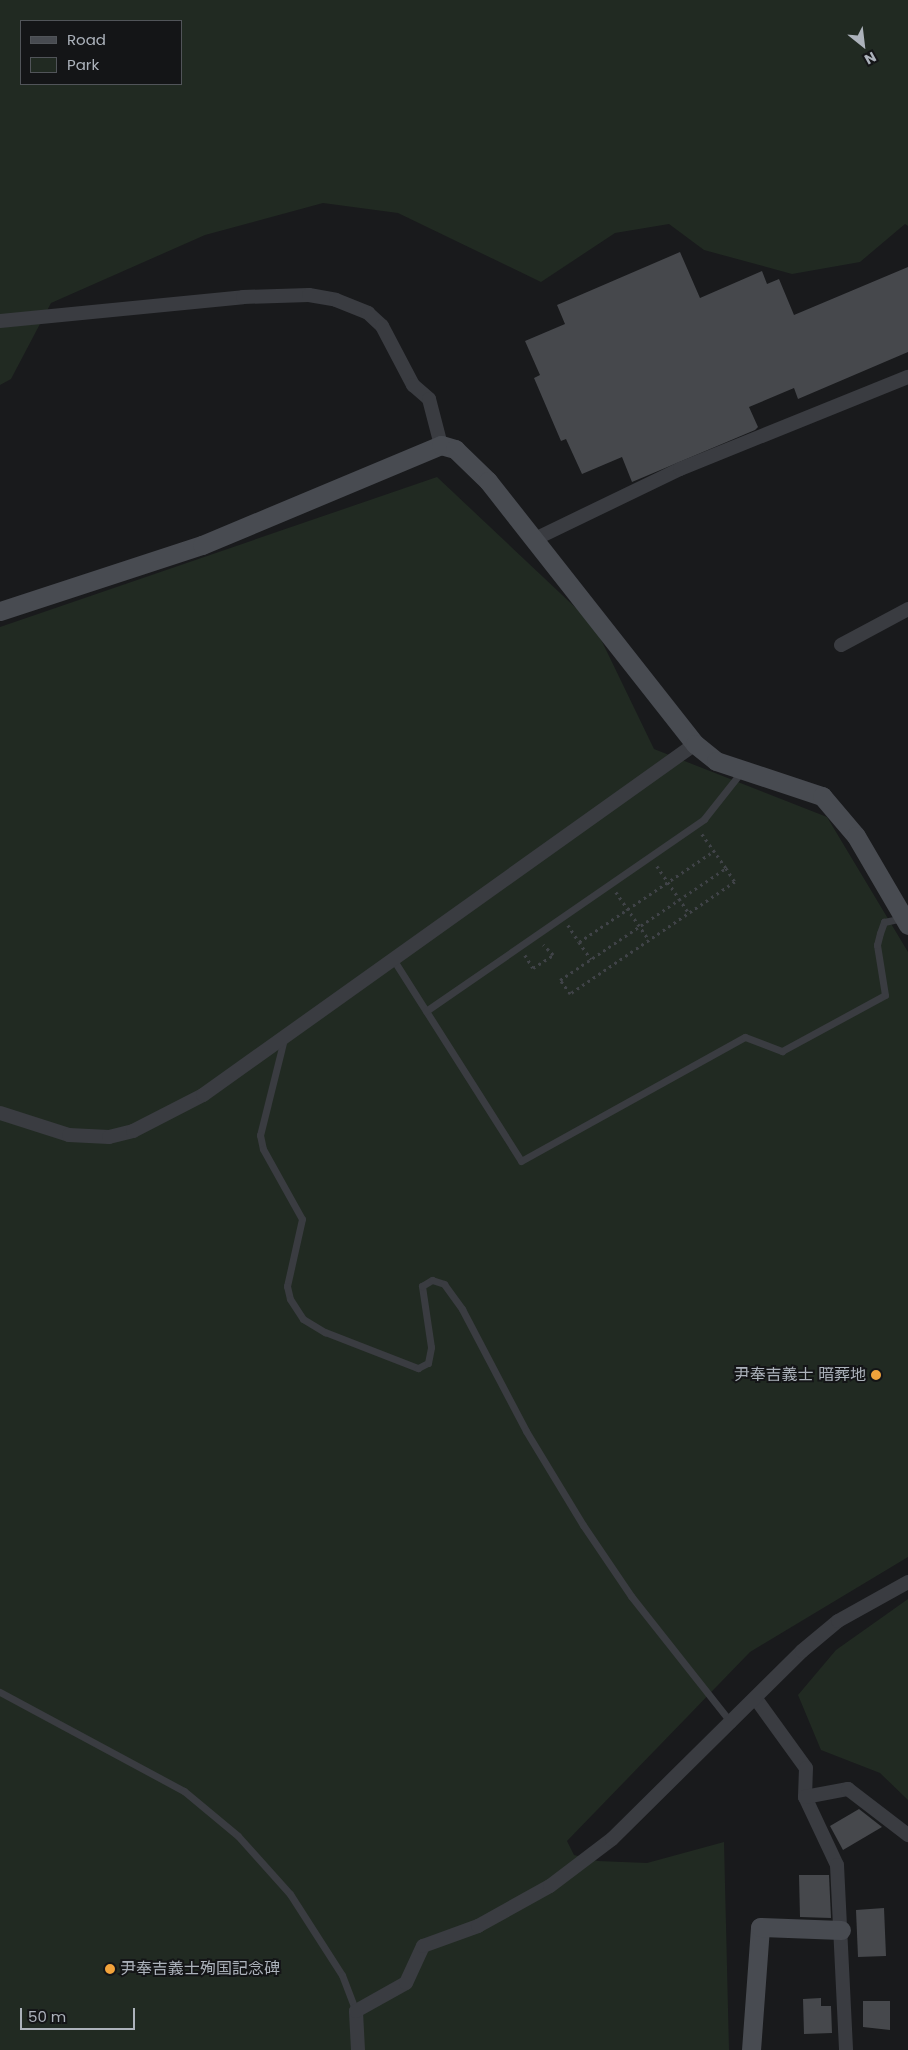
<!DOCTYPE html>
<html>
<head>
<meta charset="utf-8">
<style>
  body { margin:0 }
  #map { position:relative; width:908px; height:2050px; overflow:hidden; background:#191a1c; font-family:Poppins,"Noto Sans JP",sans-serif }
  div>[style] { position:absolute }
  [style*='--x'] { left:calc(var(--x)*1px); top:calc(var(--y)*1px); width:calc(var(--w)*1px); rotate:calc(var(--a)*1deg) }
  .green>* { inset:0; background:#212a22 }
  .building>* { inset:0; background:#46484c }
  .path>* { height:2.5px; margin-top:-1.25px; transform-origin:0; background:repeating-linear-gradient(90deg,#404348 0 2.5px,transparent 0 6.5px) }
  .lane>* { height:7px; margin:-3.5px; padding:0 3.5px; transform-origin:3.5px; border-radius:3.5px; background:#3a3c41 }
  .street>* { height:14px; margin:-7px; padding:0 7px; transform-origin:7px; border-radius:7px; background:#3a3c41 }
  .secondary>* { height:19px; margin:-9.5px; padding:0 9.5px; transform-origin:9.5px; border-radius:9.5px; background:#484b51 }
  .dots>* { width:14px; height:14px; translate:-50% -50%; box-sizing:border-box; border:2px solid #141517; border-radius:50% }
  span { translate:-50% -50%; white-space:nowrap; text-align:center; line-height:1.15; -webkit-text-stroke:4px #141517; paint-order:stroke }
  .poi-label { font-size:16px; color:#acb2bb }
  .right { translate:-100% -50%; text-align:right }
  .left { translate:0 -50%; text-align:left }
  .legend { position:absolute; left:20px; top:20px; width:162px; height:65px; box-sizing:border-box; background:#141517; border:1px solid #515459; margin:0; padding:6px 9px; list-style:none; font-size:15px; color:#acb2bb }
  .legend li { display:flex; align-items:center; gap:10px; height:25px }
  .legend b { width:25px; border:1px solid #515459 }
  .north { position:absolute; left:838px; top:20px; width:50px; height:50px; -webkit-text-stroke:4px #141517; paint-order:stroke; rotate:151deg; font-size:14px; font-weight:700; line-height:20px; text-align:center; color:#acb2bb }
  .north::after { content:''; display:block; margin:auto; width:18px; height:22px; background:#acb2bb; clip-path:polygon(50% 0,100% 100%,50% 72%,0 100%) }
  .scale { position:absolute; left:20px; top:2008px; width:115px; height:22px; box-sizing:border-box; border:2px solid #acb2bb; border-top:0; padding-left:6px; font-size:15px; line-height:18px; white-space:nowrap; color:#acb2bb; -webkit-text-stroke:4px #141517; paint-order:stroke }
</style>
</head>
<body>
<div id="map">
  <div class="green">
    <i style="clip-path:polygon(evenodd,0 0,908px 0,908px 226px,905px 224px,860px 262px,792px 274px,704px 250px,669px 224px,615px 233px,541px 282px,398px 213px,323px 203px,205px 235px,51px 303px,11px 379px,0 385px,0 0,21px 21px,181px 21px,181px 84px,21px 84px,21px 21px)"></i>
    <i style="clip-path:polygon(437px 477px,594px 625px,654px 749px,827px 817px,908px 952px,908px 1557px,750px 1652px,567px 1841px,574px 1855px,598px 1861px,647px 1863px,724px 1842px,729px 2050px,0 2050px,0 627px)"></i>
    <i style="clip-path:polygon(908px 1599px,908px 1800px,880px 1773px,821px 1750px,798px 1695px,836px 1650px)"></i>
  </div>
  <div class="building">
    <i style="clip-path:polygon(680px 252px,700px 298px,762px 271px,767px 284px,779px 279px,794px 315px,908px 267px,908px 352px,798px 399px,794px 388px,749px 407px,758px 427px,755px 430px,632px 482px,622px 457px,582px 474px,566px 439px,561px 441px,534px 378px,540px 375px,525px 341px,565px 324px,557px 305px)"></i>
    <i style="clip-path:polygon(859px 1809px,882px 1827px,843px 1850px,830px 1826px)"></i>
    <i style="clip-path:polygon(799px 1875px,829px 1875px,831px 1918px,800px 1917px)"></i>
    <i style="clip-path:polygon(884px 1908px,886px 1956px,858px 1957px,856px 1910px)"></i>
    <i style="clip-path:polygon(821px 1998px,821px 2006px,831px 2006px,832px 2033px,804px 2034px,803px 1999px)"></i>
    <i style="clip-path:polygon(863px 2001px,890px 2001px,890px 2030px,863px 2027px)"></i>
  </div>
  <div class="path">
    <i style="--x:702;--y:834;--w:42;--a:54.8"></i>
    <i style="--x:726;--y:868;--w:17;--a:57"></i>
    <i style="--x:735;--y:882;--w:199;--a:145.8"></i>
    <i style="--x:570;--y:994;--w:17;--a:-126"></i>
    <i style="--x:560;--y:980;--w:200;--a:-34"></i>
    <i style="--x:657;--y:866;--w:57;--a:55.8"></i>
    <i style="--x:616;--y:892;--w:58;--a:55.5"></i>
    <i style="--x:568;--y:925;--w:20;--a:57"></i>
    <i style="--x:579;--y:942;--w:163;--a:-34"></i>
    <i style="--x:579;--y:942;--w:21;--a:55"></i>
    <i style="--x:525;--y:955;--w:15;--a:58"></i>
    <i style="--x:533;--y:968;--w:24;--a:-33"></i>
    <i style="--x:553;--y:955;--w:14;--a:-135"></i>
  </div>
  <div class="lane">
    <i style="--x:393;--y:959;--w:239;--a:57.6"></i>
    <i style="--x:521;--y:1161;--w:256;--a:-29"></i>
    <i style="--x:745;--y:1037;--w:40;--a:21"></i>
    <i style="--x:782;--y:1051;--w:117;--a:-28.5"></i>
    <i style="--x:885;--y:995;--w:51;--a:-99.1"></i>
    <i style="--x:877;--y:945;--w:12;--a:-76"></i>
    <i style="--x:880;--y:933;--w:12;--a:-70"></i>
    <i style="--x:884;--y:922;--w:19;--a:-12"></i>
    <i style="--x:426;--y:1011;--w:338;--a:-34.6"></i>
    <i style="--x:704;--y:819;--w:61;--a:-51.6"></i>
    <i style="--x:284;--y:1039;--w:99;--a:104"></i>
    <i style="--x:260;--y:1135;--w:14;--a:78"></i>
    <i style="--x:263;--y:1149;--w:80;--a:60.9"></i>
    <i style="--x:302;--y:1219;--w:69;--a:102.6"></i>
    <i style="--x:287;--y:1286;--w:13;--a:77"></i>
    <i style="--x:290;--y:1299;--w:24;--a:57"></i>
    <i style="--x:303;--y:1319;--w:26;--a:31"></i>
    <i style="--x:325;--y:1332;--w:100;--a:21.2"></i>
    <i style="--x:418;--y:1368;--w:11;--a:-27"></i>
    <i style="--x:428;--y:1363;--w:16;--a:-79"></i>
    <i style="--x:431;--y:1347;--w:62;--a:-98.4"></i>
    <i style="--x:422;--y:1286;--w:12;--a:-31"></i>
    <i style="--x:432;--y:1280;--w:13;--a:18"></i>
    <i style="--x:444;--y:1284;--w:31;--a:54"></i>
    <i style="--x:462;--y:1309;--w:138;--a:62.3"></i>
    <i style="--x:526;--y:1431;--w:110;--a:58.8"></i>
    <i style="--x:583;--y:1525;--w:86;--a:55.9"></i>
    <i style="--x:631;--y:1596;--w:163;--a:51.7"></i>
    <i style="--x:0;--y:1692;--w:209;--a:28.3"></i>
    <i style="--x:184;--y:1791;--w:70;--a:39.8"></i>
    <i style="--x:238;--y:1836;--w:78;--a:48.1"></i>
    <i style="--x:290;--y:1894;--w:96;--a:57.3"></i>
    <i style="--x:342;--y:1975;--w:39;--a:69"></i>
  </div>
  <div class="street">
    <i style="--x:0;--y:321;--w:244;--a:-5.6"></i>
    <i style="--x:243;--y:297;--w:66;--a:-1.7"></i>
    <i style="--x:309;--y:295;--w:27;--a:10"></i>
    <i style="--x:336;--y:300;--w:35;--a:22"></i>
    <i style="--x:368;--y:313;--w:19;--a:43"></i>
    <i style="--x:382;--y:326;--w:67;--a:62.3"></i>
    <i style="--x:413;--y:385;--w:21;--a:41"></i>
    <i style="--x:429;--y:399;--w:48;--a:75.4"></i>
    <i style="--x:535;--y:539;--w:161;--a:-25.8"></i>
    <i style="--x:680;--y:469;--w:246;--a:-22"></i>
    <i style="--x:841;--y:645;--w:76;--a:-28.2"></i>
    <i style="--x:0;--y:1113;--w:72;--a:17.7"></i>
    <i style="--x:69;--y:1135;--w:40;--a:2.9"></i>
    <i style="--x:109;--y:1137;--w:25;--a:-14"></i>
    <i style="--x:133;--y:1131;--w:79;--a:-27.2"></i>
    <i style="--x:203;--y:1095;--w:604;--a:-35.5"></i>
    <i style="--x:756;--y:1699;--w:85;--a:54.1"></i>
    <i style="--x:806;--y:1768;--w:29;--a:92"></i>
    <i style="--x:805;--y:1797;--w:75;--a:64.8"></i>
    <i style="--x:837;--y:1865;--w:185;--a:87.2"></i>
    <i style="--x:805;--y:1797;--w:44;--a:-10.5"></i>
    <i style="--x:848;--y:1789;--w:76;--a:37.5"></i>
    <i style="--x:358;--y:2050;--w:39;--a:-93"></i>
    <i style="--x:356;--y:2011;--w:57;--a:-29.2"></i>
    <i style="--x:406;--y:1983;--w:41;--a:-65.3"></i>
    <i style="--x:423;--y:1946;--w:59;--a:-20"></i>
    <i style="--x:478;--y:1926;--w:82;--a:-29.1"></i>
    <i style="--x:550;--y:1886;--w:78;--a:-37.2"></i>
    <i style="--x:612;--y:1839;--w:267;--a:-44.7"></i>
    <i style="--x:802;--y:1651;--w:47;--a:-39.8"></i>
    <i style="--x:838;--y:1621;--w:80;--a:-29.1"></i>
  </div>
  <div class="secondary">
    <i style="--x:0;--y:611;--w:213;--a:-18.1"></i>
    <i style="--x:202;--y:545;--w:259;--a:-22.7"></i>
    <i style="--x:441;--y:445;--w:15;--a:16"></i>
    <i style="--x:455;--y:449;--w:46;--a:44.1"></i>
    <i style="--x:488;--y:481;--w:335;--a:51.8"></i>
    <i style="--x:695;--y:744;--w:27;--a:39"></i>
    <i style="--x:716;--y:761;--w:112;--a:18.3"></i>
    <i style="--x:822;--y:796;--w:52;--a:49.6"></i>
    <i style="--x:856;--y:836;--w:103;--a:59.7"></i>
    <i style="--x:751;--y:2050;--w:123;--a:-85.8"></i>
    <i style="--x:760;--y:1927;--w:81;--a:2.1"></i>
  </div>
  <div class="dots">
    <i style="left:876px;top:1375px;background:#f2a33b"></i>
    <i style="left:110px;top:1969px;background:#f2a33b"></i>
  </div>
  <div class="poi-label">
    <span class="right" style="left:866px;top:1375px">尹奉吉義士 暗葬地</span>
    <span class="left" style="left:120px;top:1969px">尹奉吉義士殉国記念碑</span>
  </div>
  <ul class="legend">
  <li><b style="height:6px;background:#484b51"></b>Road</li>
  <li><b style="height:14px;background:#212a22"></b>Park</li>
  </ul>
  <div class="north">N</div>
  <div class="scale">50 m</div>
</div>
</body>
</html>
